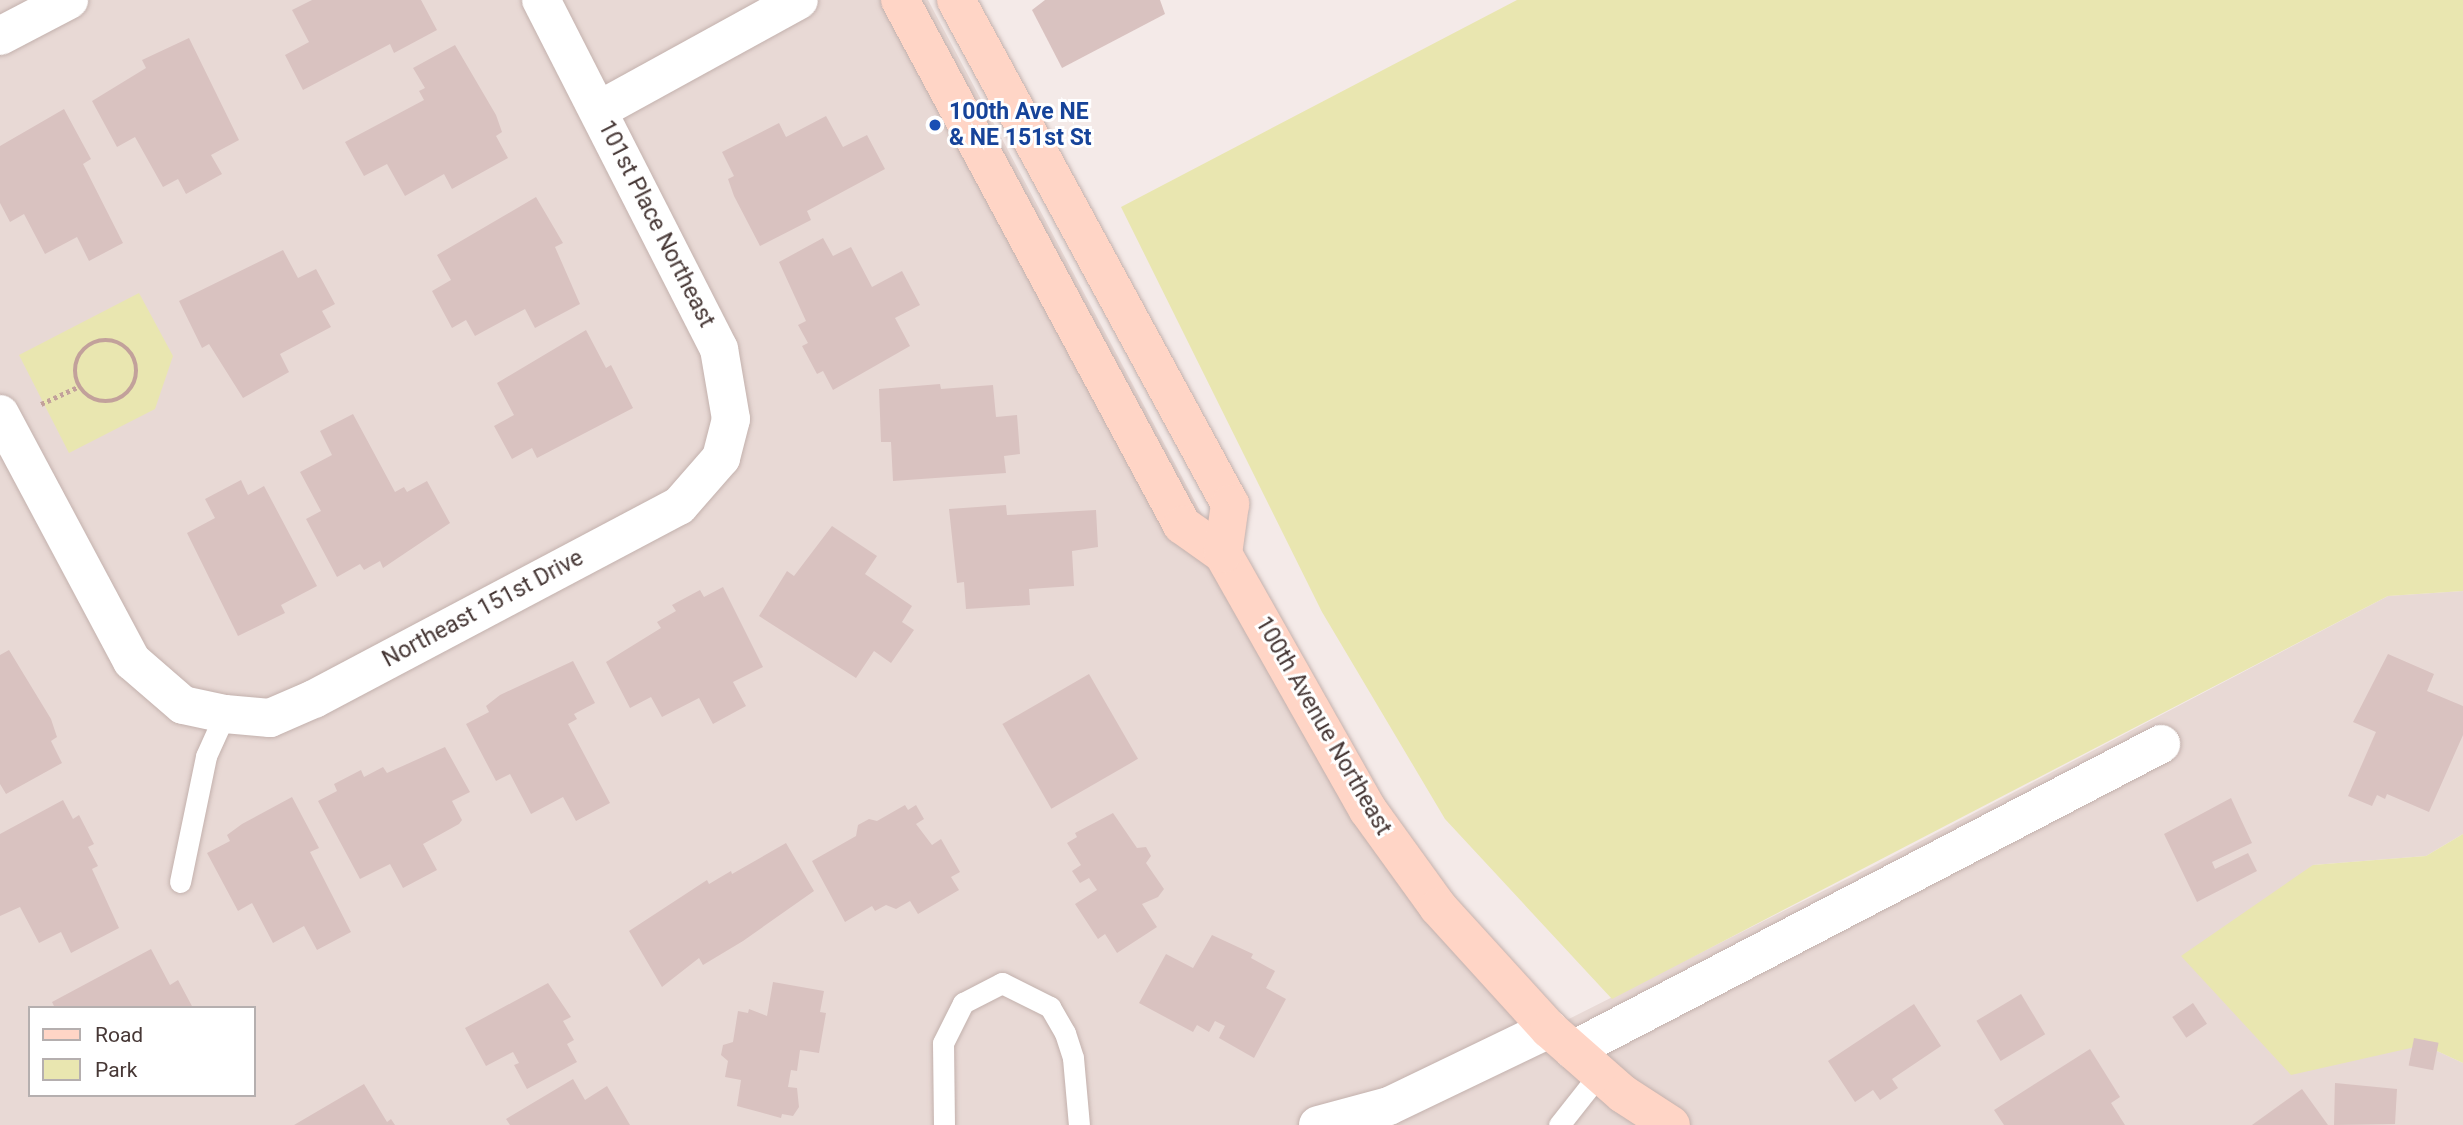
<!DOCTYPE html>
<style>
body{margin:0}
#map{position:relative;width:2463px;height:1125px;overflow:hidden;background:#f4eae8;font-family:Roboto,sans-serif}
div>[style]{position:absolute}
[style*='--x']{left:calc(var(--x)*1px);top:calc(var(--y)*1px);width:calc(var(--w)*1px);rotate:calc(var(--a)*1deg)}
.residential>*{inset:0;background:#e8d9d5}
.green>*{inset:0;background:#e9e6b0}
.building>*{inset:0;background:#d9c2c0;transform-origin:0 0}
.path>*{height:4.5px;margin-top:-2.25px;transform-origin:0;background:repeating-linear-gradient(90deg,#c2a19b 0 3.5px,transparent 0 7px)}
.path>.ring{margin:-2.25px;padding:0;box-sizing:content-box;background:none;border:4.5px solid #c2a19b;border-radius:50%}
.roads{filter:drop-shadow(0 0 2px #c3b1ad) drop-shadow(0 0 2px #c3b1ad)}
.lane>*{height:21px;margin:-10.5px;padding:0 10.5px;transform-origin:10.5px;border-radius:10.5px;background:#fff}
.street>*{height:38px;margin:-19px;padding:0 19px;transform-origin:19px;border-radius:19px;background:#fff}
.secondary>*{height:38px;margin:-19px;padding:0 19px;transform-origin:19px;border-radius:19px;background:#ffd5c6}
.dots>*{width:19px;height:19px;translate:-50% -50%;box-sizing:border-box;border:4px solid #fff;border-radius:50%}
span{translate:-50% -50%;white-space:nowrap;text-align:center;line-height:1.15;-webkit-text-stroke:6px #fff;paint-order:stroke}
.transit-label{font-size:23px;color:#164399;font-weight:700}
.left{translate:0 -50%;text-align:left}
.street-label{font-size:23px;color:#473836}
.legend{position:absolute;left:28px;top:1006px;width:228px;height:91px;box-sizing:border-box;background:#fff;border:2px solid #b5afaf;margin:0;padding:9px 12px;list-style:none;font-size:21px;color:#473836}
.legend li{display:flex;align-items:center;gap:14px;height:35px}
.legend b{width:35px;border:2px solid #b5afaf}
</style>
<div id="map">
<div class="residential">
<div style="clip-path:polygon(evenodd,0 0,928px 0,1223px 554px,1368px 810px,1549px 1029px,1877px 864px,2388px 596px,2463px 591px,2463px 834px,2426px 856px,2313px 865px,2424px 1045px,2463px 1063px,2463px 1125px,0 1125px,0 0,30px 1008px,254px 1008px,254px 1095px,30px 1095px,30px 1008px)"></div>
</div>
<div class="green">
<div style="clip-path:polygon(1517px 0,2463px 0,2463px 591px,2388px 596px,1612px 999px,1445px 819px,1322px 612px,1121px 207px)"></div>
<div style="clip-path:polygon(139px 293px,173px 356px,155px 409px,69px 453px,19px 355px)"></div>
<div style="clip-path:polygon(2463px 834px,2463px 1063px,2424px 1045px,2291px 1075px,2181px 956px,2313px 865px,2426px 856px)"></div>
</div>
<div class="building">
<div style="clip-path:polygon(312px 0,421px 0,437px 30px,394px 53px,390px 44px,303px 90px,285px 55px,309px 42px,292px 10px)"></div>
<div style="clip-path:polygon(1045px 0,1160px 0,1165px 14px,1062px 68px,1032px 10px)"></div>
<div style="clip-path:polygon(189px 38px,239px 140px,211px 155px,222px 174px,186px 194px,178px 179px,163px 187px,135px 137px,117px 147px,92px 101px,146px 68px,142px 60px)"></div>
<div style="clip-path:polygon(455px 45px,496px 115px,502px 132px,496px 136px,508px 158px,452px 189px,444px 174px,405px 196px,387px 164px,364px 176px,345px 142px,424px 100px,419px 91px,425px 88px,413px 68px)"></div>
<div style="clip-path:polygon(64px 109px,91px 159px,83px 164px,123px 243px,89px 261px,77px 237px,45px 254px,24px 214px,10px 222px,0 203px,0 146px)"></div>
<div style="clip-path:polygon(826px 116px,843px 147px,867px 135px,885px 169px,807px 211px,811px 220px,760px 246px,734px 196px,728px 179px,734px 176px,722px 152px,779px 123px,786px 137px)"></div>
<div style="clip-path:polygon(536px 197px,563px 243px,555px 247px,580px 304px,535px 328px,525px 309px,475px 336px,466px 320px,452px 328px,432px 291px,451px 280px,437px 255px)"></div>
<div style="clip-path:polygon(823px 238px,833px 256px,851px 247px,872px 287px,902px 271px,920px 305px,895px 318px,910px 346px,833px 390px,823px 371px,817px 374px,802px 346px,808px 343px,798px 325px,806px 321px,779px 262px)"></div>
<div style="clip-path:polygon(283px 250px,298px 278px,316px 269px,335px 304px,322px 311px,331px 327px,280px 354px,289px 372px,243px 398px,209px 344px,202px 348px,179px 301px)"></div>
<div style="clip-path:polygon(586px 330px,606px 368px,611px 365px,633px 408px,537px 458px,532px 448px,512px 459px,494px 426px,514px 415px,497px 383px)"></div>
<div style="clip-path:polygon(940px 384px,941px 389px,993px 385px,996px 417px,1017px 415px,1020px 454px,1004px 456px,1006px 473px,893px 481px,891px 442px,881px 442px,879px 389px)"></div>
<div style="clip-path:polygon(353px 414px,395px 492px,404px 487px,407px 492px,427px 481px,450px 523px,383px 568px,380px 561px,364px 570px,360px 564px,337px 577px,306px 519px,321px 511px,300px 472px,332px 455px,320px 431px)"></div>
<div style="clip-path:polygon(241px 480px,248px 495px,264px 486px,317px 586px,281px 605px,285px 613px,238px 636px,187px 533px,215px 518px,205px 499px)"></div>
<div style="clip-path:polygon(1006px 505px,1007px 515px,1096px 510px,1098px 547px,1072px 551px,1074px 586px,1029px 589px,1030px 605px,966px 609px,964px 582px,957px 583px,949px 509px)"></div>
<div style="clip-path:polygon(832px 526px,877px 556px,865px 574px,912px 606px,902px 622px,914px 630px,891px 663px,874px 651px,856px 678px,759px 616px,787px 571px,794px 576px)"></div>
<div style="clip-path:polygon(723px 587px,763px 667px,733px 682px,746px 706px,713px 724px,699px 698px,662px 717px,651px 697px,630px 708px,606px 662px,661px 628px,657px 622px,676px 611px,672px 605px,700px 590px,704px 597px)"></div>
<div style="clip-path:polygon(9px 650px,51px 719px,57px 737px,51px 741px,62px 763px,6px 794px,0 784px,0 655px)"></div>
<div style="clip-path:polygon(2388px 654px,2434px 674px,2427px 691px,2463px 706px,2463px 735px,2429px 812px,2387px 794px,2385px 799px,2377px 795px,2372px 806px,2348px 796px,2376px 732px,2353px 722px)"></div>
<div style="clip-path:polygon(573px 661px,595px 703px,574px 714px,577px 719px,568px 724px,610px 803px,576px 821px,563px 797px,531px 814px,510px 774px,496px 781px,466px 724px,489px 712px,486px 706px,500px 695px)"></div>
<div style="left:1089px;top:674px;width:98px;height:100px;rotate:60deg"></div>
<div style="clip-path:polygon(445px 747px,470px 792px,452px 801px,462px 820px,459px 824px,423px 844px,437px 870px,403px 888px,390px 864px,360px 879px,318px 801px,337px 791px,334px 784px,361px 770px,364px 777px,383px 767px,387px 773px)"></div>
<div style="clip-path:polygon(292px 797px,319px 848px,310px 852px,351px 932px,317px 950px,304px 926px,273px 943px,252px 903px,238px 911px,207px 853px,230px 841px,227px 835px,242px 824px)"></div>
<div style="clip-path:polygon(2231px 798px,2252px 843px,2212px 862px,2215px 869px,2248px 853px,2257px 871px,2197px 902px,2164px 834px)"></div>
<div style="clip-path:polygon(63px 800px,73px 819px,79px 815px,94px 844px,88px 847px,98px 866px,92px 869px,119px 928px,71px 953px,61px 932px,39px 943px,20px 907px,0 916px,0 834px)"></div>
<div style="clip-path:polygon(905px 805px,908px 810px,916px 805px,924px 819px,916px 824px,932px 845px,941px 839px,960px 872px,951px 877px,959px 890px,918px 914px,910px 901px,896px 909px,886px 905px,875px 911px,872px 906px,845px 922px,812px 861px,856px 836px,858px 825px,869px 819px,877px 821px)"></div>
<div style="clip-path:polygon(1113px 813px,1137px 848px,1146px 847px,1151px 856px,1146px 863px,1164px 889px,1158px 897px,1142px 904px,1157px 927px,1117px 953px,1105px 934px,1098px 939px,1075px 904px,1097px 890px,1089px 878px,1080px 883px,1072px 871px,1081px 865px,1067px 843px,1077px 837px,1075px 833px)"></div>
<div style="clip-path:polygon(786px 843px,814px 891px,743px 941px,703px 965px,699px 958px,662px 987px,629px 931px,707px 880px,709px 884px,731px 871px,732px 874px)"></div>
<div style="clip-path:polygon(1212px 935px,1253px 954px,1251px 958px,1275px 971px,1266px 988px,1286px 999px,1254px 1058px,1219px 1038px,1225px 1026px,1215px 1021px,1209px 1032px,1197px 1025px,1193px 1032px,1139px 1003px,1166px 954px,1193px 968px)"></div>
<div style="clip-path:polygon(151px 949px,170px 985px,178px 980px,193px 1008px,55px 1008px,52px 1002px)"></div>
<div style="clip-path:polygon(773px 982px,824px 991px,820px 1012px,826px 1013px,819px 1053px,800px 1050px,797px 1071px,791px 1070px,788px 1087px,797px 1088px,799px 1107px,793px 1116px,782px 1114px,781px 1118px,737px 1106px,741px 1080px,725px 1077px,728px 1061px,721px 1055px,723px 1045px,733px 1042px,738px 1011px,748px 1013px,749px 1009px,767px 1016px)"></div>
<div style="clip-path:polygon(548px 983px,571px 1017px,563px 1021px,574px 1040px,567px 1044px,577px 1062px,527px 1089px,514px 1065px,519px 1063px,513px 1052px,486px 1066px,465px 1028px)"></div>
<div style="left:2021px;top:994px;width:47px;height:52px;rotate:59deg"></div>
<div style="left:2193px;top:1003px;width:25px;height:25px;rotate:56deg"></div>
<div style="clip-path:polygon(1914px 1004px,1941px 1046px,1892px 1079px,1898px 1088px,1880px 1100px,1873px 1090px,1855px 1102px,1828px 1061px)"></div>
<div style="left:2414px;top:1038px;width:25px;height:28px;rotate:11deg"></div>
<div style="clip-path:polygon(2090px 1049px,2120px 1097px,2111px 1103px,2125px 1125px,2004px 1125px,1994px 1110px)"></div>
<div style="clip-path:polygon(573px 1079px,585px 1100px,607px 1086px,630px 1125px,510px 1125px,506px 1119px)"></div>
<div style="clip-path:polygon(2335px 1083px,2397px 1089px,2395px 1124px,2334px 1125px)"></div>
<div style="clip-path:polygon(364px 1084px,387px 1122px,391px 1119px,395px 1125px,294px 1125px)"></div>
<div style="clip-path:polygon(2302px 1089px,2328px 1125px,2252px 1125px)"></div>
</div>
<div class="path">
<div class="ring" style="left:75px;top:340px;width:57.5px;height:57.5px"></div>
<div style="--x:41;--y:404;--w:41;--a:-24.7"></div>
</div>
<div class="roads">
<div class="lane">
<div style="--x:180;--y:882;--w:129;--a:-78.3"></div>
<div style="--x:206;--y:756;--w:46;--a:-65.7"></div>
<div style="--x:944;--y:1125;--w:82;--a:-90.7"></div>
<div style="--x:943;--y:1043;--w:45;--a:-63.4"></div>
<div style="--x:963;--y:1003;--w:44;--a:-27.1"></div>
<div style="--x:1002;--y:983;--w:54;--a:26.6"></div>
<div style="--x:1050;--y:1007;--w:30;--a:60"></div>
<div style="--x:1065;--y:1033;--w:26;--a:72"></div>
<div style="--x:1073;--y:1058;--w:67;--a:84.9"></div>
<div style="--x:1559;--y:1125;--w:66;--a:-51.7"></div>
</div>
<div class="street">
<div style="--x:0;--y:36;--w:78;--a:-27.6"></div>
<div style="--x:599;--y:110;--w:228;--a:-28.8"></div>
<div style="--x:0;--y:414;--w:280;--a:61.9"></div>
<div style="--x:132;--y:661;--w:67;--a:40.8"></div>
<div style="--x:183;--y:705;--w:43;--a:12.1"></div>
<div style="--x:225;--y:714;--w:45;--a:5.1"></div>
<div style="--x:270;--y:718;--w:48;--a:-23.4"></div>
<div style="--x:314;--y:699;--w:413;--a:-27.9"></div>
<div style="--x:679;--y:506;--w:64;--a:-48.8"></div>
<div style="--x:721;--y:458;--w:40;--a:-75.6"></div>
<div style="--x:731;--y:419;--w:71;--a:-99.7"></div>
<div style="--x:719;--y:349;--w:392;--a:-117"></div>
<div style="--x:1573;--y:1050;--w:663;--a:-27.49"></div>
<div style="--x:1318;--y:1125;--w:73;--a:-15"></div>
<div style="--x:1389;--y:1106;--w:178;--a:-25.7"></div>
</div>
<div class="secondary">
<div style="--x:900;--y:0;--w:596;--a:61.76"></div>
<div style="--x:1182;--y:525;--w:50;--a:35.3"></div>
<div style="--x:1223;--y:554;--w:294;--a:60.5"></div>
<div style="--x:1368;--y:810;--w:120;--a:54.2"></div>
<div style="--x:1438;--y:907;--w:165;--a:47.7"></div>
<div style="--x:1549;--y:1029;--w:98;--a:41.3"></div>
<div style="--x:1623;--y:1094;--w:57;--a:32.9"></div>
<div style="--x:956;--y:0;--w:574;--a:61.47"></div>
<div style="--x:1230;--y:504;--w:50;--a:98"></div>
</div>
</div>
<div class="dots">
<div style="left:935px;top:125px;background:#1a4fb4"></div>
</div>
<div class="transit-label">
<span class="left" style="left:949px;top:125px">100th Ave NE<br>&amp; NE 151st St</span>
</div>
<div class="street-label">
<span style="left:656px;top:224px;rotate:63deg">101st Place Northeast</span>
<span style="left:483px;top:609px;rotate:-28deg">Northeast 151st Drive</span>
<span style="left:1323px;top:726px;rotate:60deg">100th Avenue Northeast</span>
</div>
<ul class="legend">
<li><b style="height:9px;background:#ffd5c6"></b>Road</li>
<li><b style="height:19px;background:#e9e6b0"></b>Park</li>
</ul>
</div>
